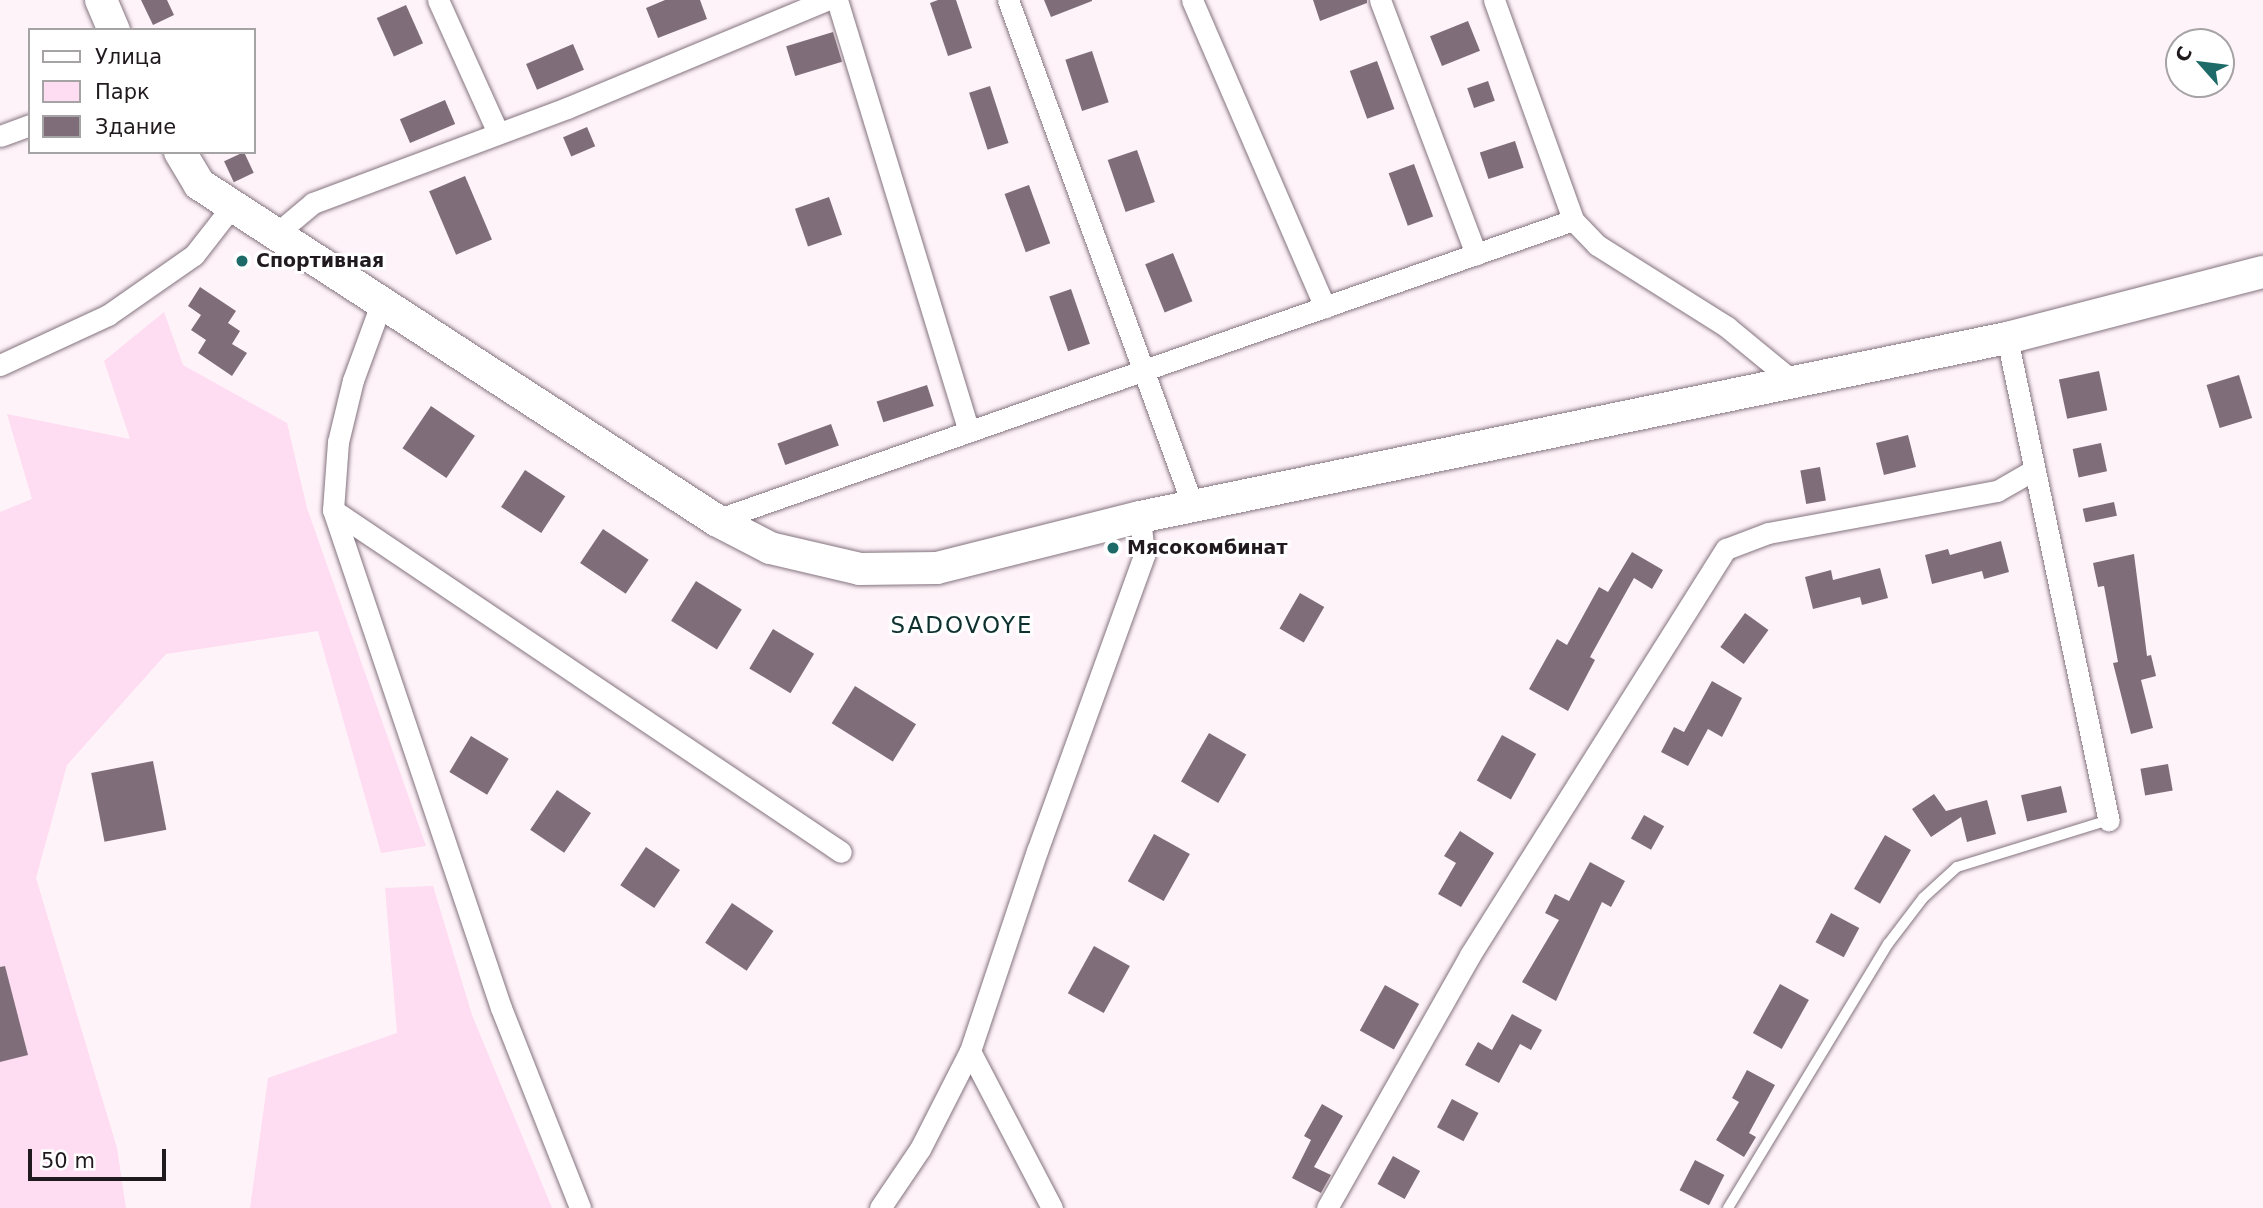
<!DOCTYPE html>
<meta charset="utf-8">
<style>
body{margin:0}
#map{position:relative;width:2263px;height:1208px;overflow:hidden;background:#fff3fa;font-family:"DejaVu Sans",sans-serif}
div>[style]{position:absolute}
[style*='--x']{left:calc(var(--x)*1px);top:calc(var(--y)*1px);width:calc(var(--w)*1px);rotate:calc(var(--a)*1deg)}
.green>*{inset:0;background:#fedcf1}
.building>*{inset:0;background:#7f6e79;transform-origin:0 0}
.roads{filter:drop-shadow(0 0 2px #84737e) drop-shadow(0 0 2px #84737e)}
.lane>*{height:10px;margin:-5px;padding:0 5px;transform-origin:5px;border-radius:5px;background:#fff}
.street>*{height:21px;margin:-10.5px;padding:0 10.5px;transform-origin:10.5px;border-radius:10.5px;background:#fff}
.secondary>*{height:32px;margin:-16px;padding:0 16px;transform-origin:16px;border-radius:16px;background:#fff}
.dots>*{width:19px;height:19px;translate:-50% -50%;box-sizing:border-box;border:4px solid #fff;border-radius:50%}
span{translate:-50% -50%;white-space:nowrap;text-align:center;line-height:1.15;-webkit-text-stroke:6px #fff;paint-order:stroke}
.poi-label{font-size:19px;color:#201a1e;font-weight:700}
.left{translate:0 -50%;text-align:left}
.quarter-label{font-size:23px;color:#0e3130;letter-spacing:2px}
.legend{position:absolute;left:28px;top:28px;width:228px;height:126px;box-sizing:border-box;background:#fff;border:2px solid #a6a3a5;margin:0;padding:9px 12px;list-style:none;font-size:21px;color:#201a1e}
.legend li{display:flex;align-items:center;gap:14px;height:35px}
.legend b{width:35px;border:2px solid #a6a3a5}
.north{position:absolute;left:2165px;top:28px;width:70px;height:70px;box-sizing:border-box;background:#fff;border:2px solid #a6a3a5;border-radius:50%;rotate:298deg;font-size:19px;font-weight:700;line-height:28px;text-align:center;color:#201a1e}
.north::after{content:'';display:block;margin:auto;width:24px;height:32px;background:#1d6a68;clip-path:polygon(50% 0,100% 100%,50% 72%,0 100%)}
.scale{position:absolute;left:28px;top:1149px;width:138px;height:32px;box-sizing:border-box;border:4px solid #201a1e;border-top:0;padding-left:9px;font-size:21px;line-height:24px;white-space:nowrap;color:#201a1e;-webkit-text-stroke:5px #fff;paint-order:stroke}
</style>
<div id="map">
<div class="green">
<div style="clip-path:polygon(164px 312px,183px 365px,287px 423px,307px 508px,426px 846px,381px 853px,318px 631px,166px 654px,67px 765px,36px 878px,117px 1148px,126px 1208px,0 1208px,0 512px,32px 499px,7px 414px,130px 439px,104px 361px)"></div>
<div style="clip-path:polygon(433px 886px,472px 1015px,552px 1208px,250px 1208px,268px 1078px,397px 1033px,385px 888px)"></div>
</div>
<div class="building">
<div style="clip-path:polygon(141px 0,167px 0,174px 15px,153px 25px)"></div>
<div style="clip-path:polygon(665px 0,700px 0,707px 19px,658px 38px,646px 8px)"></div>
<div style="clip-path:polygon(938px 0,956px 0,972px 48px,948px 56px,930px 3px)"></div>
<div style="clip-path:polygon(1044px 0,1092px 0,1092px 1px,1051px 17px)"></div>
<div style="clip-path:polygon(1313px 0,1367px 0,1367px 3px,1320px 21px)"></div>
<div style="left:406px;top:5px;width:42px;height:32px;rotate:66deg"></div>
<div style="left:1468px;top:21px;width:32px;height:41px;rotate:68deg"></div>
<div style="left:833px;top:32px;width:31px;height:49px;rotate:73deg"></div>
<div style="left:573px;top:44px;width:28px;height:51px;rotate:67deg"></div>
<div style="left:1092px;top:51px;width:54px;height:28px;rotate:72deg"></div>
<div style="left:1377px;top:61px;width:51px;height:29px;rotate:70deg"></div>
<div style="left:1488px;top:81px;width:21px;height:22px;rotate:71deg"></div>
<div style="left:990px;top:86px;width:60px;height:22px;rotate:72deg"></div>
<div style="left:445px;top:100px;width:26px;height:49px;rotate:67deg"></div>
<div style="left:587px;top:127px;width:21px;height:26px;rotate:67deg"></div>
<div style="left:1515px;top:141px;width:28px;height:37px;rotate:72deg"></div>
<div style="left:1137px;top:150px;width:55px;height:31px;rotate:71deg"></div>
<div style="left:244px;top:152px;width:23px;height:22px;rotate:65deg"></div>
<div style="left:1414px;top:164px;width:56px;height:27px;rotate:70deg"></div>
<div style="left:465px;top:176px;width:69px;height:39px;rotate:67deg"></div>
<div style="left:1029px;top:185px;width:62px;height:26px;rotate:70deg"></div>
<div style="left:829px;top:197px;width:40px;height:36px;rotate:71deg"></div>
<div style="left:1173px;top:253px;width:52px;height:30px;rotate:68deg"></div>
<div style="clip-path:polygon(200px 287px,236px 311px,228px 323px,240px 331px,232px 344px,247px 353px,232px 376px,198px 353px,206px 340px,191px 330px,201px 315px,188px 306px)"></div>
<div style="left:1071px;top:289px;width:58px;height:23px;rotate:71deg"></div>
<div style="left:2099px;top:371px;width:40px;height:41px;rotate:78deg"></div>
<div style="left:2239px;top:375px;width:45px;height:34px;rotate:73deg"></div>
<div style="left:927px;top:385px;width:22px;height:53px;rotate:72deg"></div>
<div style="left:431px;top:406px;width:53px;height:51px;rotate:34deg"></div>
<div style="left:831px;top:424px;width:23px;height:57px;rotate:70deg"></div>
<div style="left:1908px;top:435px;width:33px;height:33px;rotate:76deg"></div>
<div style="left:2101px;top:443px;width:29px;height:29px;rotate:78deg"></div>
<div style="left:1820px;top:467px;width:34px;height:20px;rotate:80deg"></div>
<div style="left:525px;top:470px;width:48px;height:44px;rotate:33deg"></div>
<div style="left:2114px;top:502px;width:14px;height:32px;rotate:78deg"></div>
<div style="left:603px;top:529px;width:55px;height:41px;rotate:34deg"></div>
<div style="clip-path:polygon(2001px 541px,2009px 572px,1984px 579px,1982px 571px,1932px 584px,1925px 555px,1948px 549px,1950px 555px)"></div>
<div style="clip-path:polygon(1632px 552px,1663px 570px,1652px 589px,1634px 578px,1590px 657px,1595px 660px,1568px 711px,1529px 689px,1557px 639px,1567px 645px,1599px 587px,1608px 592px)"></div>
<div style="clip-path:polygon(2134px 554px,2147px 656px,2151px 655px,2156px 676px,2141px 680px,2153px 728px,2131px 734px,2113px 663px,2118px 662px,2104px 586px,2098px 587px,2093px 563px)"></div>
<div style="clip-path:polygon(1880px 568px,1888px 598px,1862px 605px,1860px 597px,1813px 609px,1805px 577px,1831px 570px,1833px 580px)"></div>
<div style="left:696px;top:581px;width:54px;height:47px;rotate:32deg"></div>
<div style="left:1300px;top:593px;width:28px;height:41px;rotate:30deg"></div>
<div style="left:1745px;top:613px;width:29px;height:42px;rotate:36deg"></div>
<div style="left:773px;top:629px;width:48px;height:46px;rotate:31deg"></div>
<div style="clip-path:polygon(1712px 681px,1742px 698px,1722px 737px,1708px 729px,1688px 766px,1661px 752px,1674px 727px,1684px 732px)"></div>
<div style="left:855px;top:686px;width:72px;height:44px;rotate:32deg"></div>
<div style="left:1209px;top:733px;width:43px;height:56px;rotate:30deg"></div>
<div style="left:1502px;top:735px;width:39px;height:52px;rotate:29deg"></div>
<div style="left:471px;top:736px;width:44px;height:42px;rotate:31deg"></div>
<div style="left:153px;top:761px;width:70px;height:63px;rotate:79deg"></div>
<div style="left:2168px;top:764px;width:27px;height:28px;rotate:80deg"></div>
<div style="left:2061px;top:786px;width:27px;height:41px;rotate:77deg"></div>
<div style="left:557px;top:790px;width:41px;height:48px;rotate:34deg"></div>
<div style="clip-path:polygon(1934px 794px,1946px 811px,1987px 800px,1996px 834px,1967px 842px,1961px 817px,1931px 837px,1912px 809px)"></div>
<div style="left:1644px;top:815px;width:23px;height:27px;rotate:29deg"></div>
<div style="clip-path:polygon(1460px 831px,1494px 853px,1461px 907px,1438px 894px,1456px 863px,1444px 856px)"></div>
<div style="left:1154px;top:834px;width:41px;height:54px;rotate:29deg"></div>
<div style="left:1885px;top:835px;width:30px;height:62px;rotate:30deg"></div>
<div style="left:646px;top:847px;width:41px;height:46px;rotate:34deg"></div>
<div style="clip-path:polygon(1590px 862px,1625px 881px,1611px 907px,1602px 902px,1556px 1001px,1522px 982px,1559px 920px,1545px 913px,1555px 894px,1569px 901px)"></div>
<div style="left:732px;top:903px;width:50px;height:48px;rotate:34deg"></div>
<div style="left:1831px;top:913px;width:32px;height:33px;rotate:28deg"></div>
<div style="left:1094px;top:946px;width:41px;height:54px;rotate:29deg"></div>
<div style="clip-path:polygon(5px 966px,28px 1055px,0 1062px,0 967px)"></div>
<div style="left:1780px;top:984px;width:33px;height:56px;rotate:29deg"></div>
<div style="left:1385px;top:985px;width:39px;height:52px;rotate:29deg"></div>
<div style="clip-path:polygon(1512px 1014px,1542px 1030px,1531px 1050px,1520px 1044px,1499px 1083px,1465px 1065px,1478px 1042px,1492px 1050px)"></div>
<div style="clip-path:polygon(1747px 1070px,1775px 1085px,1749px 1133px,1756px 1137px,1744px 1157px,1716px 1140px,1739px 1102px,1732px 1098px)"></div>
<div style="left:1452px;top:1099px;width:30px;height:32px;rotate:28deg"></div>
<div style="clip-path:polygon(1322px 1104px,1343px 1116px,1314px 1167px,1331px 1175px,1321px 1193px,1292px 1178px,1311px 1140px,1304px 1136px)"></div>
<div style="left:1393px;top:1156px;width:31px;height:32px;rotate:29deg"></div>
<div style="left:1695px;top:1160px;width:33px;height:34px;rotate:27deg"></div>
</div>
<div class="roads">
<div class="lane">
<div style="--x:1728;--y:1208;--w:309;--a:-58.8"></div>
<div style="--x:1888;--y:944;--w:58;--a:-52.7"></div>
<div style="--x:1923;--y:898;--w:46;--a:-42.4"></div>
<div style="--x:1957;--y:867;--w:159;--a:-17.2"></div>
</div>
<div class="street">
<div style="--x:438;--y:0;--w:146;--a:65.7"></div>
<div style="--x:837;--y:0;--w:451;--a:73"></div>
<div style="--x:1008;--y:0;--w:539;--a:69.92"></div>
<div style="--x:1192;--y:0;--w:335;--a:66.6"></div>
<div style="--x:1380;--y:0;--w:272;--a:69.3"></div>
<div style="--x:1494;--y:0;--w:234;--a:70.2"></div>
<div style="--x:1573;--y:220;--w:35;--a:46"></div>
<div style="--x:1597;--y:245;--w:154;--a:32.2"></div>
<div style="--x:1727;--y:327;--w:87;--a:39.4"></div>
<div style="--x:0;--y:136;--w:32;--a:-20"></div>
<div style="--x:276;--y:234;--w:48;--a:-40"></div>
<div style="--x:313;--y:203;--w:271;--a:-20.5"></div>
<div style="--x:567;--y:108;--w:282;--a:-22.6"></div>
<div style="--x:381;--y:304;--w:81;--a:110.2"></div>
<div style="--x:353;--y:380;--w:64;--a:103.6"></div>
<div style="--x:338;--y:442;--w:68;--a:94.2"></div>
<div style="--x:333;--y:510;--w:526;--a:71.36"></div>
<div style="--x:501;--y:1008;--w:215;--a:68.4"></div>
<div style="--x:2007;--y:338;--w:493;--a:78.1"></div>
<div style="--x:0;--y:365;--w:119;--a:-24.8"></div>
<div style="--x:108;--y:315;--w:105;--a:-34.9"></div>
<div style="--x:194;--y:255;--w:63;--a:-52"></div>
<div style="--x:333;--y:510;--w:612;--a:33.95"></div>
<div style="--x:716;--y:520;--w:908;--a:-19.29"></div>
<div style="--x:880;--y:1208;--w:71;--a:-55.9"></div>
<div style="--x:920;--y:1149;--w:110;--a:-63"></div>
<div style="--x:1052;--y:1208;--w:177;--a:-117.6"></div>
<div style="--x:970;--y:1051;--w:211;--a:-71.5"></div>
<div style="--x:1037;--y:851;--w:315;--a:-70.1"></div>
<div style="--x:1144;--y:555;--w:38;--a:-96"></div>
<div style="--x:1327;--y:1208;--w:291;--a:-60.5"></div>
<div style="--x:1470;--y:955;--w:480;--a:-57.8"></div>
<div style="--x:1726;--y:549;--w:45;--a:-20.9"></div>
<div style="--x:1768;--y:533;--w:233;--a:-10.4"></div>
<div style="--x:1997;--y:491;--w:40;--a:-29.7"></div>
</div>
<div class="secondary">
<div style="--x:101;--y:0;--w:33;--a:67"></div>
<div style="--x:180;--y:152;--w:37;--a:59"></div>
<div style="--x:199;--y:184;--w:617;--a:33.02"></div>
<div style="--x:716;--y:520;--w:61;--a:27.4"></div>
<div style="--x:770;--y:548;--w:92;--a:13.1"></div>
<div style="--x:860;--y:569;--w:77;--a:-0.7"></div>
<div style="--x:937;--y:568;--w:209;--a:-14.1"></div>
<div style="--x:1140;--y:517;--w:885;--a:-11.67"></div>
<div style="--x:2007;--y:338;--w:264;--a:-14.5"></div>
</div>
</div>
<div class="dots">
<div style="left:242px;top:261px;background:#1d6a68"></div>
<div style="left:1113px;top:548px;background:#1d6a68"></div>
</div>
<div class="poi-label">
<span class="left" style="left:256px;top:261px">Спортивная</span>
<span class="left" style="left:1127px;top:548px">Мясокомбинат</span>
</div>
<div class="quarter-label">
<span style="left:962px;top:625px">SADOVOYE</span>
</div>
<ul class="legend">
<li><b style="height:9px;background:#fff"></b>Улица</li>
<li><b style="height:19px;background:#fedcf1"></b>Парк</li>
<li><b style="height:19px;background:#7f6e79"></b>Здание</li>
</ul>
<div class="north">С</div>
<div class="scale">50 m</div>
</div>
